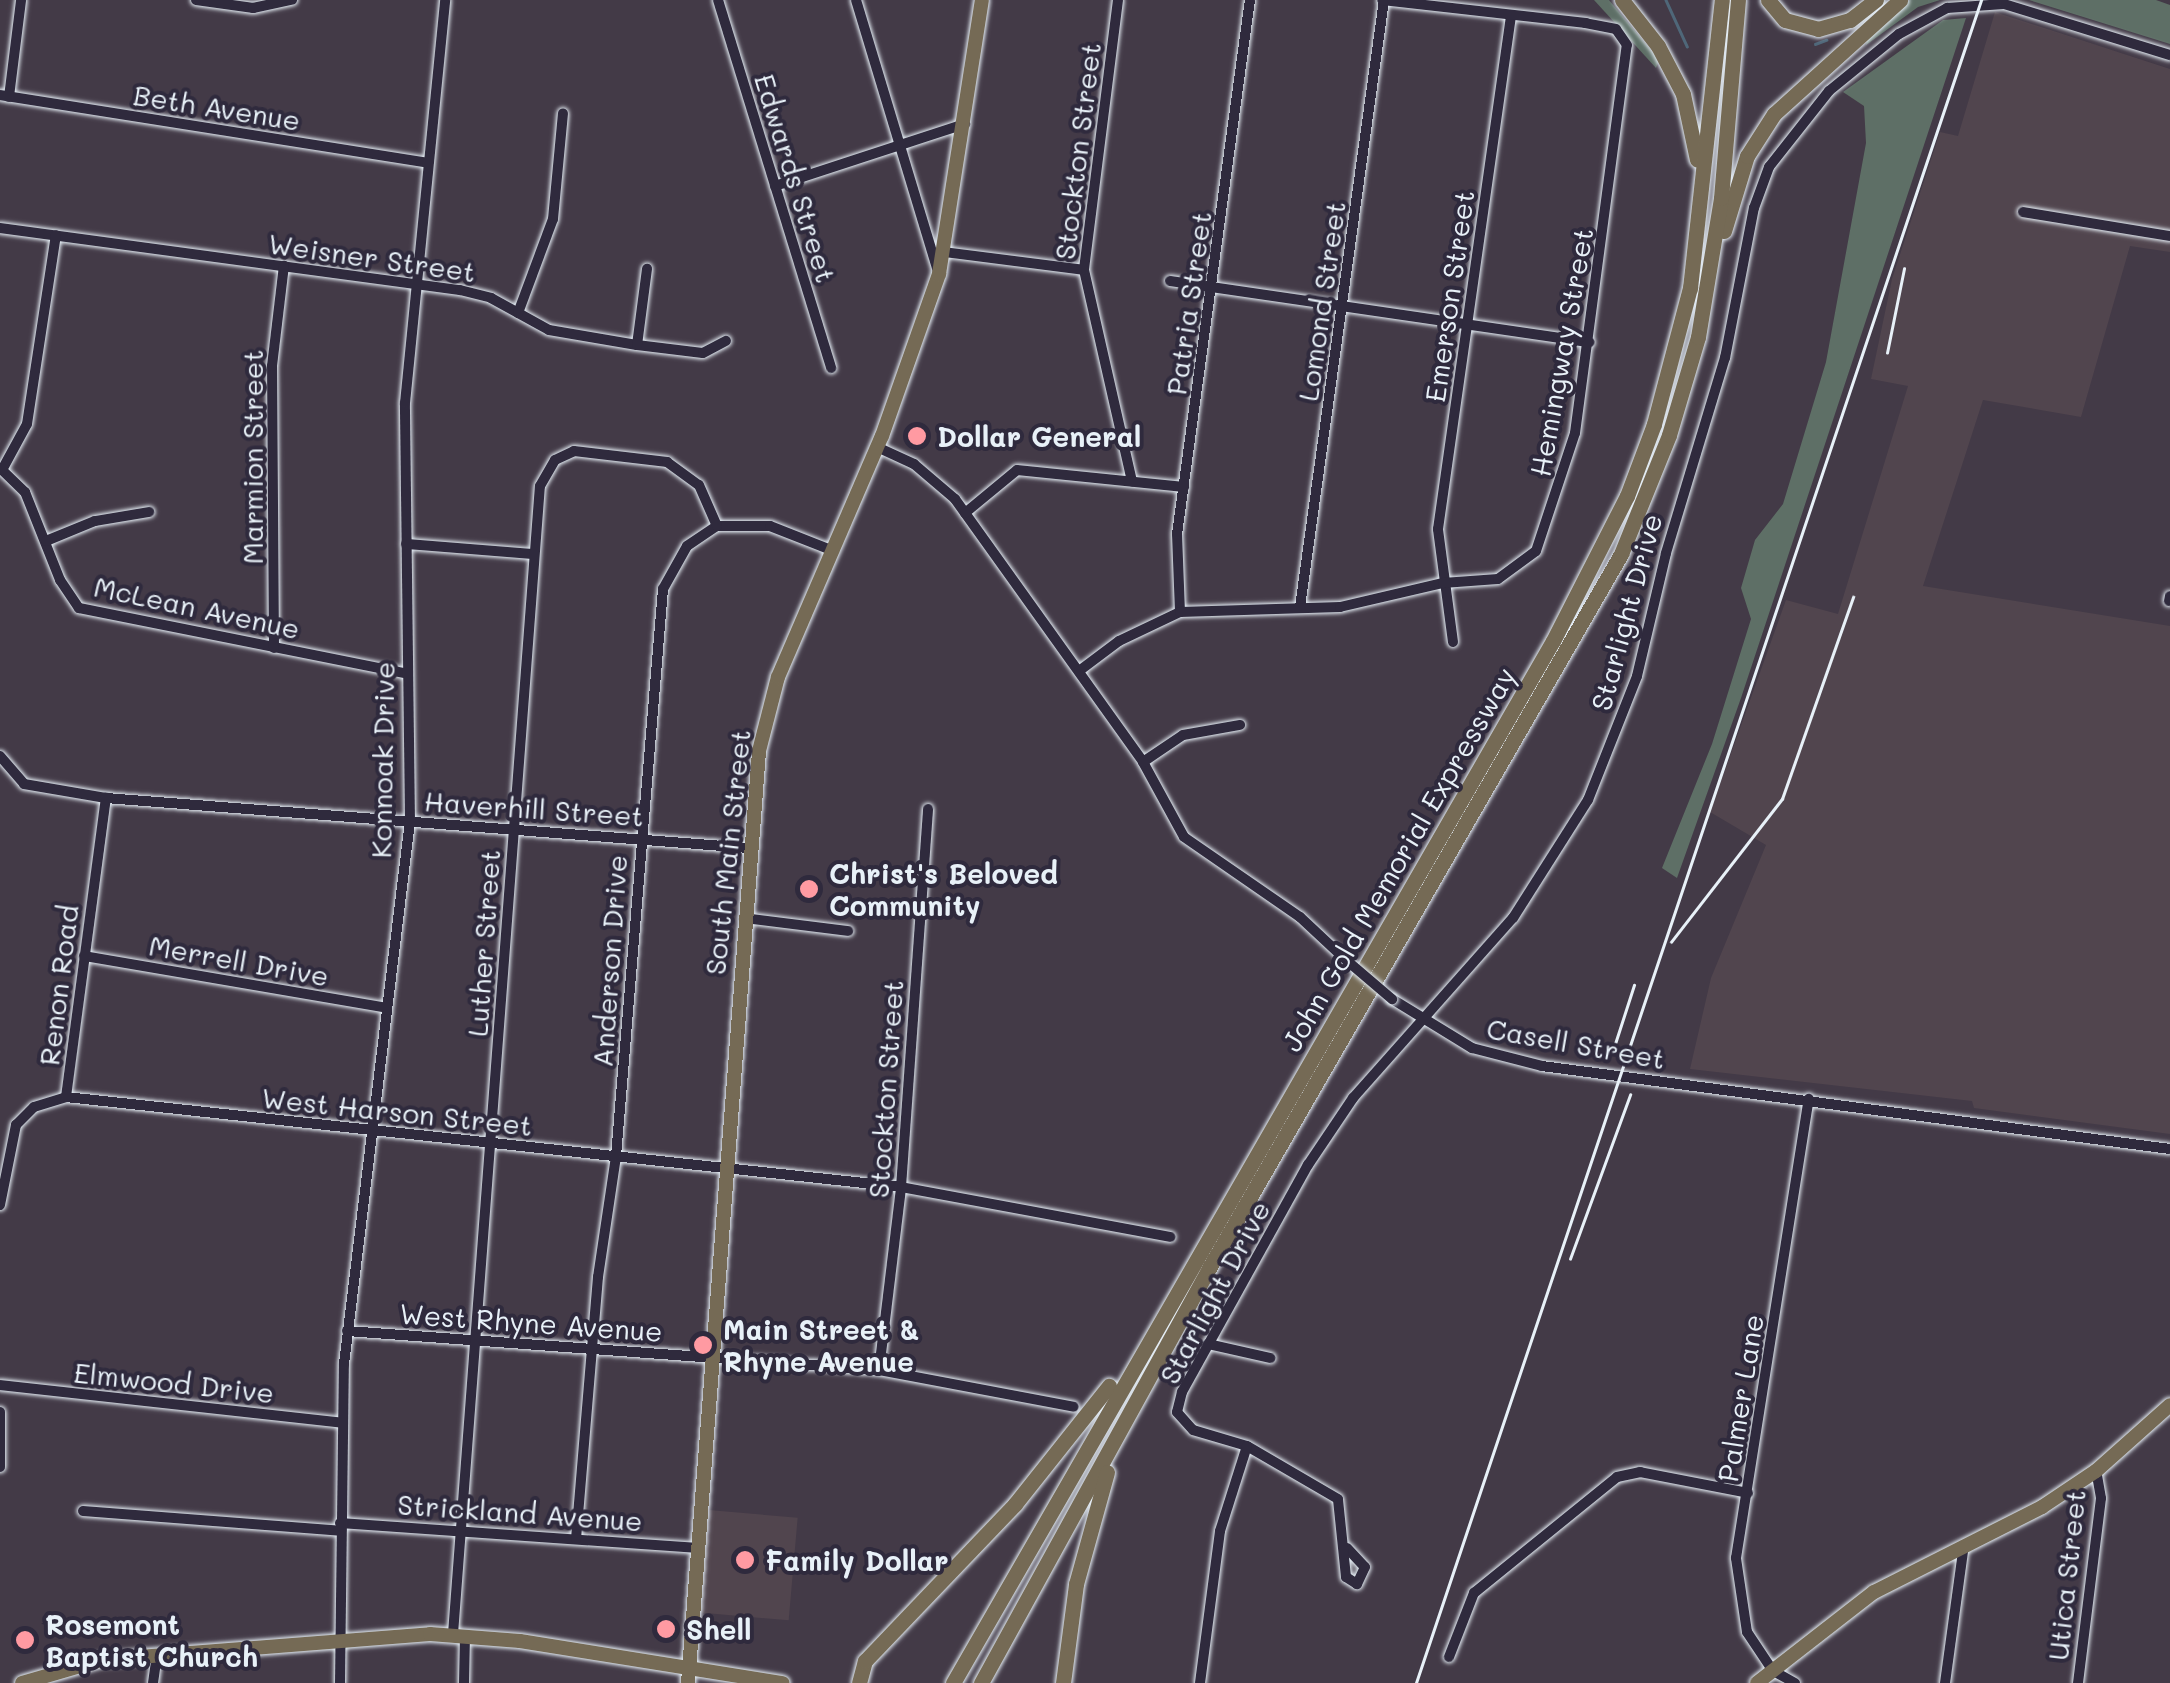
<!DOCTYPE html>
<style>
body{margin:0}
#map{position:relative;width:2170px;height:1683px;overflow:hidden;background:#433a47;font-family:Mali,sans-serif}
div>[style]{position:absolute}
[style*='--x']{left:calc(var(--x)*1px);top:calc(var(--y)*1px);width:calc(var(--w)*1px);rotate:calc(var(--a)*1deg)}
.built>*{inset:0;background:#51454e;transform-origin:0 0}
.green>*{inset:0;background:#5e6f66}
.stream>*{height:2.5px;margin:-1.25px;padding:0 1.25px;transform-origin:1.25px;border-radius:1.25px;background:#4f6779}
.roads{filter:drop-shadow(0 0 2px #e8f1f8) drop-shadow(0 0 2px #e8f1f8)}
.minor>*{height:10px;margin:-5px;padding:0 5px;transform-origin:5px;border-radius:5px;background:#2f2a3d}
.major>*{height:14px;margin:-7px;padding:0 7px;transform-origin:7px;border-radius:7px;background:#756a55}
.highway>*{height:15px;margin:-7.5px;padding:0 7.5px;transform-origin:7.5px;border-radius:7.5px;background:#756a55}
.rail>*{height:2.5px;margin:-1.25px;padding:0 1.25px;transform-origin:1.25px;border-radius:1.25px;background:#e8f1f8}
.bridges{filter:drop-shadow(0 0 2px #e8f1f8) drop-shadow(0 0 2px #e8f1f8)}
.minor-bridge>*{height:10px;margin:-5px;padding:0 5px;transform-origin:5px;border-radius:5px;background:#2f2a3d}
.dots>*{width:28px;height:28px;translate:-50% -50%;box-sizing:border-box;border:5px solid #2f2a3d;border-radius:50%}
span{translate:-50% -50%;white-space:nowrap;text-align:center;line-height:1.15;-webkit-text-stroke:8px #2f2a3d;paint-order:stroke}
.street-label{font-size:28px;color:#e8f1f8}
.poi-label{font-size:28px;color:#e8f1f8;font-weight:700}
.left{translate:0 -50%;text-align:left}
</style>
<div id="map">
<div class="built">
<div style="clip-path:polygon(1995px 12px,2170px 69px,2170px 252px,2130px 246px,2081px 417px,1983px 400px,1923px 586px,2170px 626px,2170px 1134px,1974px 1108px,1972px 1101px,1690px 1069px,1711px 978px,1766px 845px,1710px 812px,1786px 600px,1838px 614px,1908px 386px,1871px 379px,1892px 279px,1940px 132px,1958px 136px)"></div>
<div style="left:709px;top:1510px;width:89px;height:103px;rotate:5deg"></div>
</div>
<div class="green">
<div style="clip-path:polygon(1594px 0,1609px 0,1659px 60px,1656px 68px)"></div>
<div style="clip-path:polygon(1910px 0,1940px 0,1918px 7px,1866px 45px,1870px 30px)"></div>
<div style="clip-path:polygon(2029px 0,2156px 0,2170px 5px,2170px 44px)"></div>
<div style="clip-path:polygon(1966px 18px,1741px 698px,1677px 878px,1662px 868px,1712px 744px,1751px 619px,1741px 588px,1755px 540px,1783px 504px,1826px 362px,1866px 143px,1864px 106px,1843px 92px,1943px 20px)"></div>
</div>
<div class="stream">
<div style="--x:1666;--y:0;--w:51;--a:65.5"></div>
<div style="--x:1815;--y:44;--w:12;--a:-20"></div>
</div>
<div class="roads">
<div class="minor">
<div style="--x:196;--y:0;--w:58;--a:8"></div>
<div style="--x:253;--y:8;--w:40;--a:-12"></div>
<div style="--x:718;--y:0;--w:385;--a:72.9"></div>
<div style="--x:856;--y:0;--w:284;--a:73.2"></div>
<div style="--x:1118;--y:0;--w:272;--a:97.2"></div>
<div style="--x:1084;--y:270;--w:217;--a:77.2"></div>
<div style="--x:0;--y:95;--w:432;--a:9"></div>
<div style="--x:9;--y:97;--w:98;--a:-82.9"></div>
<div style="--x:775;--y:186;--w:200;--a:-18.1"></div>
<div style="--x:2023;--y:212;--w:149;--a:9.3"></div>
<div style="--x:0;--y:228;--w:464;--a:7.7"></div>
<div style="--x:460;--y:290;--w:32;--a:14"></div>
<div style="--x:491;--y:298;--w:66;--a:28.9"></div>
<div style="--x:549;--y:330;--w:89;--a:9.7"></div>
<div style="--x:637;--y:345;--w:66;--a:6.9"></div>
<div style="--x:703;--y:353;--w:26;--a:-28"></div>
<div style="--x:944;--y:252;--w:141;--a:7.3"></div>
<div style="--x:1170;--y:281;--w:424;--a:8.3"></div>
<div style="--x:518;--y:313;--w:100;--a:-69.6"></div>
<div style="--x:553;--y:219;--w:106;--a:-84.6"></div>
<div style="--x:637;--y:345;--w:77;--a:-82.5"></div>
<div style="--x:877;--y:447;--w:41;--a:24.7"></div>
<div style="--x:914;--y:464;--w:54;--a:40.5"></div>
<div style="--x:955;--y:499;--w:323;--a:54.4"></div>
<div style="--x:1143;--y:762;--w:85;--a:61.3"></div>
<div style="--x:1184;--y:837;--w:141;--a:34.6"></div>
<div style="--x:1300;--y:917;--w:62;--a:43"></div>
<div style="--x:0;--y:468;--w:35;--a:44"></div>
<div style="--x:25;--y:492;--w:95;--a:68.3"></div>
<div style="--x:60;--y:580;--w:34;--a:56"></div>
<div style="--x:79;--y:608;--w:332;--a:11.3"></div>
<div style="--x:2;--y:470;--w:52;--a:-61.5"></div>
<div style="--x:27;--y:424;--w:191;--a:-81.3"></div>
<div style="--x:965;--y:513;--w:67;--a:-39.6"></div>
<div style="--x:1017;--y:470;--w:168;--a:5.8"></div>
<div style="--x:46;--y:541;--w:53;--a:-22.2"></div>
<div style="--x:95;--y:521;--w:55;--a:-9.5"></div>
<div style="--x:406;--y:544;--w:128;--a:4.5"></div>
<div style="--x:2169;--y:601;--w:5;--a:-79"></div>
<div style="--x:1300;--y:607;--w:613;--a:-82.12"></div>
<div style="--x:1180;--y:612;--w:78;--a:-92.2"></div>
<div style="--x:1177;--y:534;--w:539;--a:-82.22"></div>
<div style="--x:1453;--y:642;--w:114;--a:-97.6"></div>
<div style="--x:1438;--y:529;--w:518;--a:-81.9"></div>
<div style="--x:274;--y:648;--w:282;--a:-90.4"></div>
<div style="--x:272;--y:366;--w:101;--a:-83.2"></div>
<div style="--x:1079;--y:671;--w:50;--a:-36.9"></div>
<div style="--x:1119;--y:641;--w:68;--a:-25.4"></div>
<div style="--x:1180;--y:612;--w:160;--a:-1.8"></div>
<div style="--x:1340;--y:607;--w:106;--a:-13.1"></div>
<div style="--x:1443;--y:583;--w:55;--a:-4.2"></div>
<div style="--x:1498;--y:579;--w:47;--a:-36.4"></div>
<div style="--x:1536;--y:551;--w:124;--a:-71.7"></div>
<div style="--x:1575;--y:433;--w:391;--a:-82.4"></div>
<div style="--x:1627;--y:45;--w:19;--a:-125"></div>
<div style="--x:1616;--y:29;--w:31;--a:-169"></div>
<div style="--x:1586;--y:23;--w:205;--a:-173.6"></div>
<div style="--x:0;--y:756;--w:37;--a:49"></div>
<div style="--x:24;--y:784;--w:83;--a:9.7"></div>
<div style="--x:106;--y:798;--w:644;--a:4.45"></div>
<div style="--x:1143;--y:762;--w:48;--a:-34"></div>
<div style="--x:1183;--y:735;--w:58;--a:-10"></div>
<div style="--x:744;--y:918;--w:105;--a:7.1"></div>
<div style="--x:84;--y:956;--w:307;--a:9.7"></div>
<div style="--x:1392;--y:999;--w:94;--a:31.5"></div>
<div style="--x:1472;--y:1048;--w:72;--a:14.4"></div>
<div style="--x:1542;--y:1066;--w:633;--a:7.53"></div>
<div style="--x:66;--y:1097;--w:302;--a:-82.4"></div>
<div style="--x:0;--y:1205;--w:82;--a:-78.7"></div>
<div style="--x:16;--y:1125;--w:25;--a:-45"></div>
<div style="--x:34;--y:1107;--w:34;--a:-17"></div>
<div style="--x:66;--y:1097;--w:840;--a:6.15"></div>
<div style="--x:901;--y:1187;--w:274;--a:10.5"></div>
<div style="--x:347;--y:1331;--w:533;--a:4.19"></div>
<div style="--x:879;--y:1370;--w:198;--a:10.7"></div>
<div style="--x:1208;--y:1344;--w:64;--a:12.7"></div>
<div style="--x:879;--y:1370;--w:184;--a:-83.1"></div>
<div style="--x:901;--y:1187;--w:379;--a:-85.9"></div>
<div style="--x:0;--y:1385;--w:344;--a:6.3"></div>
<div style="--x:0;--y:1412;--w:55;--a:90"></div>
<div style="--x:83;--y:1511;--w:258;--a:4.4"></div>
<div style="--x:340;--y:1523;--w:356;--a:4"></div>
<div style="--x:576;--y:1539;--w:263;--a:-85.2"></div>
<div style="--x:598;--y:1277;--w:122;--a:-81.5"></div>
<div style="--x:616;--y:1156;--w:569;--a:-85.26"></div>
<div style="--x:663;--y:589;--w:49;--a:-60.8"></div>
<div style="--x:687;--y:546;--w:36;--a:-34"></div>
<div style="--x:717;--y:526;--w:53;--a:0"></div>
<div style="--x:770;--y:526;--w:66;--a:21.5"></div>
<div style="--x:1347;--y:1548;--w:26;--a:47"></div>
<div style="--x:1365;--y:1567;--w:19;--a:115"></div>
<div style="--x:1357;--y:1584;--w:13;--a:-148"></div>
<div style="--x:1346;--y:1577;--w:78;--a:-95.9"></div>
<div style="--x:1338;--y:1499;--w:105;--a:-149.8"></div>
<div style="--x:1247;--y:1446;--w:56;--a:-163.5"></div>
<div style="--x:1193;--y:1430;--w:24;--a:-132"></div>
<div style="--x:1177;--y:1412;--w:21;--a:-76"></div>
<div style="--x:1182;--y:1392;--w:260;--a:-61"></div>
<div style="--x:1308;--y:1165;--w:81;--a:-56.1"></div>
<div style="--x:1353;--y:1098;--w:241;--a:-48.4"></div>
<div style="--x:1513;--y:918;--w:140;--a:-57.6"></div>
<div style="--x:1588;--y:800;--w:133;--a:-68.4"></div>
<div style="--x:1637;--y:676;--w:126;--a:-76.7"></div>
<div style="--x:1666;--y:553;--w:204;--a:-73.2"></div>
<div style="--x:1725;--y:358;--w:153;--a:-79.1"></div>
<div style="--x:1754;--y:208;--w:44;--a:-69.9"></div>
<div style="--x:1769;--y:167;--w:97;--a:-51.7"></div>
<div style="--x:1829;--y:91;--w:90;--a:-39.2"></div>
<div style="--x:1899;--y:34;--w:55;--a:-28.4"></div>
<div style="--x:1947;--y:8;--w:57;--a:-4"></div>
<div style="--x:2004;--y:4;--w:174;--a:17.1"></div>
<div style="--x:453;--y:1634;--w:1151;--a:-85.67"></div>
<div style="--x:540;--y:486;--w:30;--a:-60"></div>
<div style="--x:555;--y:460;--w:21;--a:-25"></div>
<div style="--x:574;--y:451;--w:94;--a:6.7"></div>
<div style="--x:667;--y:462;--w:39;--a:36"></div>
<div style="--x:699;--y:485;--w:45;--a:66.3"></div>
<div style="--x:1449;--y:1657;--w:69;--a:-68.7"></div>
<div style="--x:1474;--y:1593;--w:184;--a:-39"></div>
<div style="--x:1617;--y:1477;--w:24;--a:-12"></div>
<div style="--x:1640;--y:1472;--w:110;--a:11"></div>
<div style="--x:153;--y:1683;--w:27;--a:-82"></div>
<div style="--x:340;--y:1683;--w:319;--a:-89.3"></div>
<div style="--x:344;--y:1364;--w:547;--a:-83.07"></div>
<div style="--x:410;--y:821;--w:418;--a:-90.7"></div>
<div style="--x:405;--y:403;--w:405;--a:-84.3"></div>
<div style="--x:464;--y:1683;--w:48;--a:-88.8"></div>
<div style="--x:1200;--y:1683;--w:153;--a:-82.5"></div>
<div style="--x:1220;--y:1531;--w:89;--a:-72.4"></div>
<div style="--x:1795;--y:1683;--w:25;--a:-151"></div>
<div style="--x:1773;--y:1671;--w:47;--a:-123.7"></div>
<div style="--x:1747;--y:1632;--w:75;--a:-98.5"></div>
<div style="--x:1736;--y:1558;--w:465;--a:-81"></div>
<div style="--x:1945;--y:1683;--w:139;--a:-82.2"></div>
<div style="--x:2078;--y:1683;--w:186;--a:-82.9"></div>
<div style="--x:2101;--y:1498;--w:27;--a:-100"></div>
</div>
<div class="major">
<div style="--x:22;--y:1683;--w:82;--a:-16.2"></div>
<div style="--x:101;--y:1660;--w:330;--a:-4.5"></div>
<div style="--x:430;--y:1634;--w:90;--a:4.4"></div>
<div style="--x:520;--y:1641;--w:266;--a:9.1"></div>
<div style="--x:688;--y:1683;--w:935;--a:-85.64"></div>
<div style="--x:759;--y:751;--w:76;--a:-75.6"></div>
<div style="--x:778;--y:677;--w:262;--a:-66.7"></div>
<div style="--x:882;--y:436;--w:172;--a:-70.6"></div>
<div style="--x:939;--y:274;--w:277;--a:-81.1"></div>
<div style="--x:1757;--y:1683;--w:148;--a:-37.9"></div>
<div style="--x:1874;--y:1592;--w:188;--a:-26.8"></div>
<div style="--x:2042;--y:1507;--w:65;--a:-33.7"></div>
<div style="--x:2096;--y:1471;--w:99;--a:-41.7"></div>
</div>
<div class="highway">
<div style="--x:1622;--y:0;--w:58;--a:52"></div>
<div style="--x:1658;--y:46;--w:54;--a:62.5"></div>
<div style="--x:1683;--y:94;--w:67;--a:78"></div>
<div style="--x:1768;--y:0;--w:26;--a:50"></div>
<div style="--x:1785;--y:20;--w:34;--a:15"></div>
<div style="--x:1818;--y:29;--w:33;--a:-16"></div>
<div style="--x:1850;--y:20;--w:33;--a:-38"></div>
<div style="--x:1724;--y:231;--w:78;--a:-73"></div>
<div style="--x:1747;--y:156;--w:50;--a:-57.3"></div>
<div style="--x:1774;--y:114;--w:170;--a:-42.1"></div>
<div style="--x:859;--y:1683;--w:23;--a:-75"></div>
<div style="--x:865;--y:1661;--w:217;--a:-46.3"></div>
<div style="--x:1015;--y:1504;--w:151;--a:-51.5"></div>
<div style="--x:953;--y:1683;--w:1202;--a:-60.07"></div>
<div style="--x:1553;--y:641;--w:163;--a:-63"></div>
<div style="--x:1627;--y:496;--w:77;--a:-69.4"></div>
<div style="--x:1654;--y:424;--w:141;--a:-75.2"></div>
<div style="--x:1690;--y:288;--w:290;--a:-83.7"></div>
<div style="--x:981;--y:1683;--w:471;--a:-61.2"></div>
<div style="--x:1208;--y:1270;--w:827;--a:-60.02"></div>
<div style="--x:1621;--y:554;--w:128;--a:-68"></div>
<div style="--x:1669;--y:435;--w:102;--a:-73.5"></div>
<div style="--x:1698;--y:337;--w:141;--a:-80.6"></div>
<div style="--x:1721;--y:198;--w:199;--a:-85.1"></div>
<div style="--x:1063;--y:1683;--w:100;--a:-82.5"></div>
<div style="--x:1076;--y:1584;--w:116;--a:-74.5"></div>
</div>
</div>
<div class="rail">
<div style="--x:1887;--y:353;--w:86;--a:-78.6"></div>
<div style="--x:1671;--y:942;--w:181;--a:-52.2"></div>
<div style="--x:1782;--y:799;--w:214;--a:-70.6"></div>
<div style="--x:1614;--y:1047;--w:65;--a:-72.1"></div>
<div style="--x:1570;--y:1259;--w:175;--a:-69.9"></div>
<div style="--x:1416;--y:1683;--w:1775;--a:-71.44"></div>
</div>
<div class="bridges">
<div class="minor-bridge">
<div style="--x:1345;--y:959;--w:62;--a:40.4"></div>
</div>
</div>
<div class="dots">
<div style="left:917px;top:436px;background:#ff9aa2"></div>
<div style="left:809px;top:889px;background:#ff9aa2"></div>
<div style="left:703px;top:1345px;background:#ff9aa2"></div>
<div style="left:745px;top:1560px;background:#ff9aa2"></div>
<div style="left:666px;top:1629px;background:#ff9aa2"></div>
<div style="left:25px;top:1640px;background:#ff9aa2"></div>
</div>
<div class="street-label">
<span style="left:217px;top:107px;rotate:9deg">Beth Avenue</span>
<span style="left:1077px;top:151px;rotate:-83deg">Stockton Street</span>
<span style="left:796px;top:178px;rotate:73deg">Edwards Street</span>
<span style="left:372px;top:257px;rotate:8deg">Weisner Street</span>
<span style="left:1449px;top:296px;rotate:-82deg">Emerson Street</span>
<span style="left:1321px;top:301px;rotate:-82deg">Lomond Street</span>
<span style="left:1188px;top:303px;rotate:-82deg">Patria Street</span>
<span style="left:1561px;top:352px;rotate:-80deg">Hemingway Street</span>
<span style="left:252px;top:457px;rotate:-90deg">Marmion Street</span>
<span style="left:197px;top:607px;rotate:12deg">McLean Avenue</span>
<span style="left:1626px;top:612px;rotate:-75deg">Starlight Drive</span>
<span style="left:382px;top:760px;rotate:-89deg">Konnoak Drive</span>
<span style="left:534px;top:808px;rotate:4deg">Haverhill Street</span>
<span style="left:727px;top:852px;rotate:-84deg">South Main Street</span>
<span style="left:1398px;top:859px;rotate:-60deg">John Gold Memorial Expressway</span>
<span style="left:483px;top:943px;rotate:-86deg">Luther Street</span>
<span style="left:239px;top:960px;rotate:10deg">Merrell Drive</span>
<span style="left:609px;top:961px;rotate:-86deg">Anderson Drive</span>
<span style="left:58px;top:985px;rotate:-83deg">Renon Road</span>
<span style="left:1576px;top:1043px;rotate:10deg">Casell Street</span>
<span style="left:885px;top:1089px;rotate:-86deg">Stockton Street</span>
<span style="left:397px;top:1111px;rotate:6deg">West Harson Street</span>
<span style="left:1214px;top:1292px;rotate:-62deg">Starlight Drive</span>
<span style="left:531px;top:1322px;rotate:4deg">West Rhyne Avenue</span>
<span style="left:174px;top:1382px;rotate:6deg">Elmwood Drive</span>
<span style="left:1740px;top:1398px;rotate:-81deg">Palmer Lane</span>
<span style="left:520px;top:1512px;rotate:4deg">Strickland Avenue</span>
<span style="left:2066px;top:1575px;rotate:-84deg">Utica Street</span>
</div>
<div class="poi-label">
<span class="left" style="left:937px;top:436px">Dollar General</span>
<span class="left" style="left:829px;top:889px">Christ's Beloved<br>Community</span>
<span class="left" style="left:723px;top:1345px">Main Street &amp;<br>Rhyne Avenue</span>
<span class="left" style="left:765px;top:1560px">Family Dollar</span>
<span class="left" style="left:45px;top:1640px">Rosemont<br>Baptist Church</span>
<span class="left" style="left:686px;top:1629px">Shell</span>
</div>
</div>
